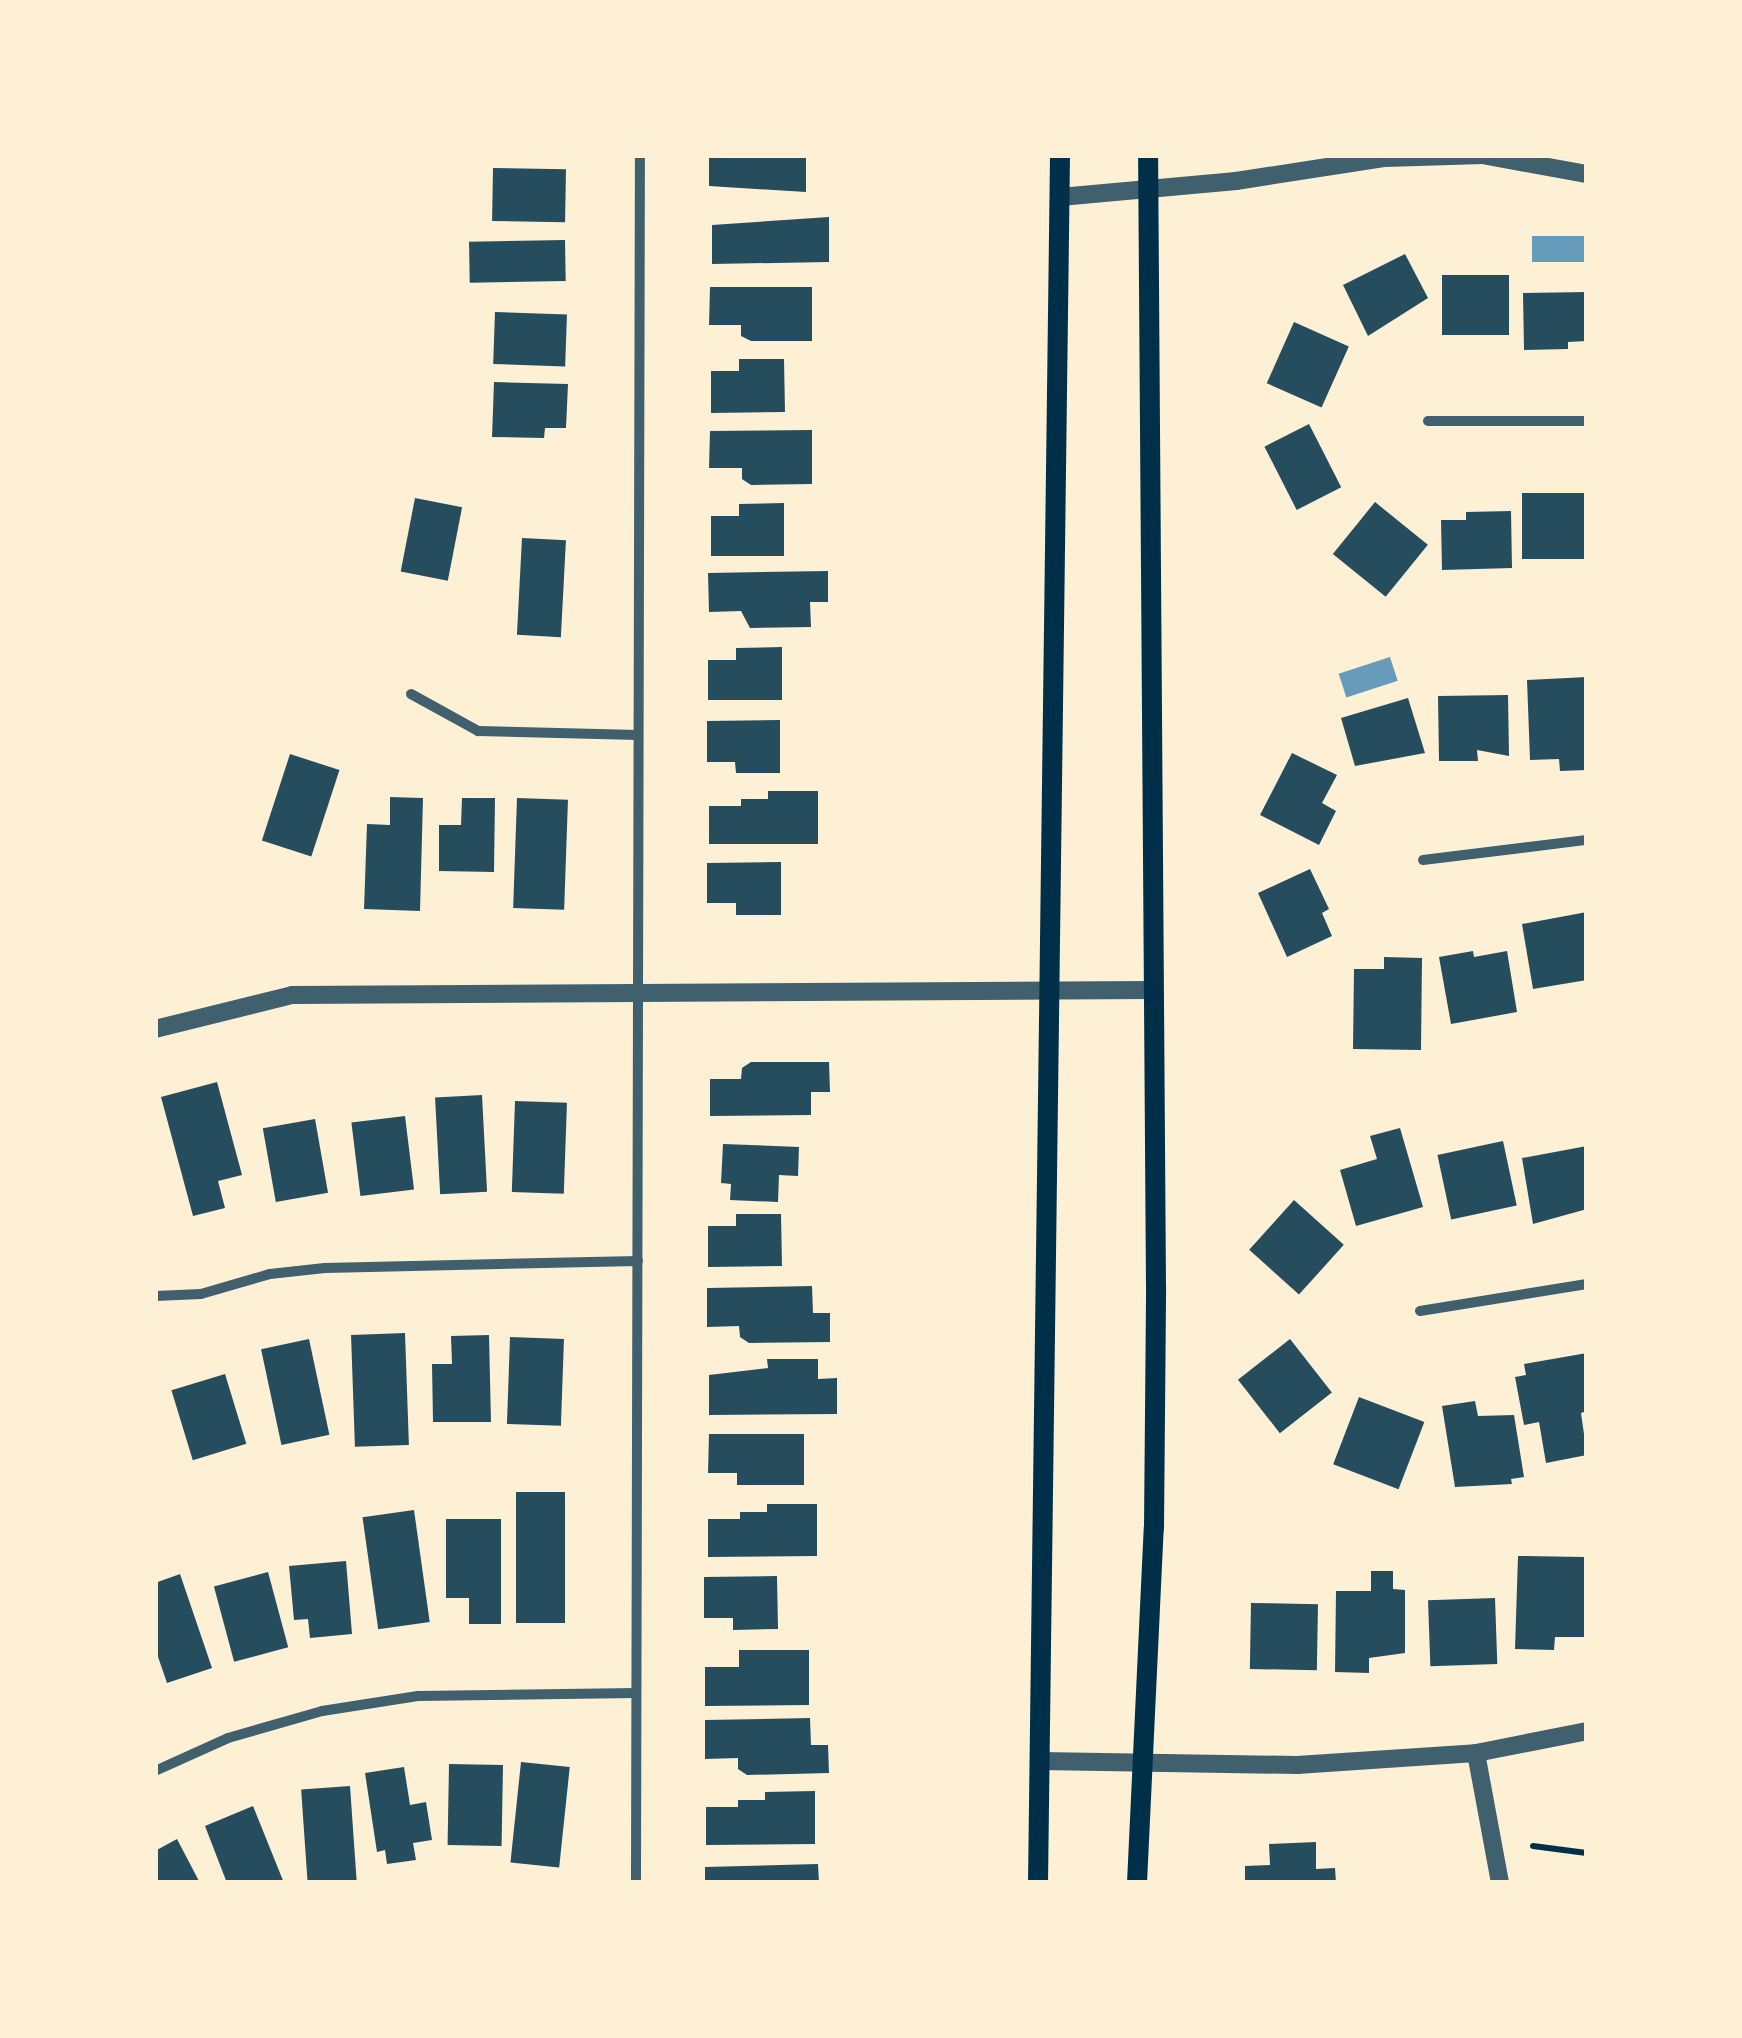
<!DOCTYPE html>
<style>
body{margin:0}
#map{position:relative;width:1742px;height:2038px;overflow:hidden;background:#fdf0d5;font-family:"IBM Plex Sans",sans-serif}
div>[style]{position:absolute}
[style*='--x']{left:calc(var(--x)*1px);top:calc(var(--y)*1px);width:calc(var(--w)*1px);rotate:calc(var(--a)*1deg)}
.water>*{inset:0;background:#669bbc;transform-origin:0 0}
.building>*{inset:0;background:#264d5e;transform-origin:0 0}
.path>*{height:6px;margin:-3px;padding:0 3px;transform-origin:3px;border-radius:3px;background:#003049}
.minor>*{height:10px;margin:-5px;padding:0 5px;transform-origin:5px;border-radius:5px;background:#3f606c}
.tertiary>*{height:18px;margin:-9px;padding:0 9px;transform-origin:9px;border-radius:9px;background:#3f606c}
.secondary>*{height:20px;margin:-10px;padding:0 10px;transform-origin:10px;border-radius:10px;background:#003049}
span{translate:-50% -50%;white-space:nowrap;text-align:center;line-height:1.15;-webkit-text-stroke:8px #fdf0d5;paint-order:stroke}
.frame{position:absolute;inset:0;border:158px solid #fdf0d5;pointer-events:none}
</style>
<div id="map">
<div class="water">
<div style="left:1532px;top:236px;width:52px;height:26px"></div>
<div style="left:1390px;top:657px;width:25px;height:54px;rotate:72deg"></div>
</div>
<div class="building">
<div style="clip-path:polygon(709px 155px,806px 155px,806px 192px,709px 186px)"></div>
<div style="left:493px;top:168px;width:73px;height:53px;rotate:1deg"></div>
<div style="clip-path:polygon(829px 217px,829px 262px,712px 264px,712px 225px)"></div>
<div style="left:565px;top:240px;width:41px;height:96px;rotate:89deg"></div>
<div style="clip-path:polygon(1405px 254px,1428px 298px,1368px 336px,1343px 285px)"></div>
<div style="left:1442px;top:275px;width:67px;height:60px"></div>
<div style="clip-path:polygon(710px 287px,812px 287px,812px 341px,751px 341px,741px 336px,741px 325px,709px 325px)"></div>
<div style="clip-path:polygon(1587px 292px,1587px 341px,1568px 342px,1568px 349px,1524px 350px,1523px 293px)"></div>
<div style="left:495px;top:312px;width:72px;height:52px;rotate:2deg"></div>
<div style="left:1294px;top:322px;width:60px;height:67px;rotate:24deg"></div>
<div style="clip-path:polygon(739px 359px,784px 359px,785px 412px,711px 413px,711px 371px,739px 371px)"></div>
<div style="clip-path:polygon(494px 382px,568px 384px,566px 428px,545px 428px,544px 438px,492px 437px)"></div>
<div style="left:1309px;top:424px;width:71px;height:50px;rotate:63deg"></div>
<div style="clip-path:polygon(812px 430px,812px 484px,751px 485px,742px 479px,742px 468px,709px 468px,710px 431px)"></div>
<div style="left:1587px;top:493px;width:66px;height:65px;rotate:90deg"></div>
<div style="left:415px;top:498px;width:48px;height:75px;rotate:11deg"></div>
<div style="left:1375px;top:502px;width:68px;height:67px;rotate:39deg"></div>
<div style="clip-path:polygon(784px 503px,784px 556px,711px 556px,711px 516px,739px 516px,739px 504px)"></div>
<div style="clip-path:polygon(1511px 511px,1512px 568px,1442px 570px,1441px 520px,1466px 520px,1466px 512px)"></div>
<div style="left:522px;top:538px;width:44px;height:97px;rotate:3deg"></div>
<div style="clip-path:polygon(828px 571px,828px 602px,810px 602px,811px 627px,750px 628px,741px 611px,709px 612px,708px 573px)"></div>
<div style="clip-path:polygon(782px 647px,782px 700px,708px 700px,708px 660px,736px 660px,736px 648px)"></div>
<div style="clip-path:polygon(1587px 677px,1587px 770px,1560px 771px,1559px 759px,1530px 760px,1527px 680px)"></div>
<div style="clip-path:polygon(1508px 695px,1509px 756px,1477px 750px,1478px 761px,1439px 761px,1438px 696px)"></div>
<div style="clip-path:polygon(1408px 698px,1425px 753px,1355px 766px,1341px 718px)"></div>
<div style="clip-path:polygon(780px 720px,780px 773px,736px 773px,735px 762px,707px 762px,707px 721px)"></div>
<div style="clip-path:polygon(1292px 753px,1337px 775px,1322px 803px,1336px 811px,1319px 845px,1260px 815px)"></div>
<div style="left:290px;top:754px;width:52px;height:91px;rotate:18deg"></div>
<div style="clip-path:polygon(768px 791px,818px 791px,818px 844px,709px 844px,709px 806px,741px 806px,741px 799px,768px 799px)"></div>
<div style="clip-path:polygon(390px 797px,423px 798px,420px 911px,364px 909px,367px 824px,390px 825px)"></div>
<div style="clip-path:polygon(462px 798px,495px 798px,494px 872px,439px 871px,439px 825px,461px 825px)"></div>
<div style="left:517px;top:798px;width:51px;height:110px;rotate:2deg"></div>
<div style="clip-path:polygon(781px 862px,781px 915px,736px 915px,736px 903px,707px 903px,707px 863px)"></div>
<div style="clip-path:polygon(1310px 869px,1329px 909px,1322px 913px,1332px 936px,1287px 957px,1258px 893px)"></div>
<div style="clip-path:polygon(1587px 912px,1587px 980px,1533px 989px,1522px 924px)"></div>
<div style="clip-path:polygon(1473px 951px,1474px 957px,1507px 951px,1517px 1012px,1451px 1024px,1439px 957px)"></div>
<div style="clip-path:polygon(1384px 957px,1422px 958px,1421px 1050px,1353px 1049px,1354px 969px,1384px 969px)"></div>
<div style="clip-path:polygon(751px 1062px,829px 1062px,830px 1092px,811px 1092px,811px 1115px,710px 1116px,710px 1079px,741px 1079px,742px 1068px)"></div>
<div style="clip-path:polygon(217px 1082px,242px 1175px,218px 1181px,225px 1208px,193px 1216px,161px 1097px)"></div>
<div style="left:482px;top:1095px;width:97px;height:47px;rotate:87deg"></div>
<div style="left:515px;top:1101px;width:52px;height:91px;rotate:2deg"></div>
<div style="left:405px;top:1116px;width:74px;height:54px;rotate:83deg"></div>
<div style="left:315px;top:1119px;width:75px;height:53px;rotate:80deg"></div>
<div style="clip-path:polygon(1400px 1128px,1423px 1207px,1356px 1226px,1340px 1170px,1377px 1159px,1370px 1136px)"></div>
<div style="left:1503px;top:1141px;width:66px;height:67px;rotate:78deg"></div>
<div style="clip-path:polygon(723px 1144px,799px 1147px,798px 1176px,779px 1175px,778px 1202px,730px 1200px,731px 1184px,721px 1183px)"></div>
<div style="clip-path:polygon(1587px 1146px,1587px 1209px,1533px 1224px,1522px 1158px)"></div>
<div style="left:1294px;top:1200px;width:67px;height:67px;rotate:42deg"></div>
<div style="clip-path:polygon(736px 1214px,781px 1214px,782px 1266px,708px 1267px,708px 1226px,736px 1226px)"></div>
<div style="clip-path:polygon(812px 1286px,813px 1313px,830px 1313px,830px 1342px,749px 1343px,740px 1337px,739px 1326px,707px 1327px,707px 1288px)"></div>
<div style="left:405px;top:1333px;width:112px;height:54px;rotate:88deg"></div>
<div style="clip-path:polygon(489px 1335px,491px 1422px,433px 1422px,432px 1364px,452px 1364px,451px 1336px)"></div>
<div style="left:510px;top:1337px;width:54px;height:87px;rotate:2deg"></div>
<div style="left:309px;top:1339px;width:98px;height:49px;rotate:78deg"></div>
<div style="left:1290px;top:1339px;width:68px;height:66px;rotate:52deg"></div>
<div style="clip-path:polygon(1587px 1353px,1587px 1411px,1581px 1413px,1587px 1455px,1546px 1463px,1539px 1422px,1524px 1425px,1515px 1377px,1526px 1375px,1524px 1364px)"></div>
<div style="clip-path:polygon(767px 1359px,818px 1359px,818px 1379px,837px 1378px,837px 1414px,709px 1415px,709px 1375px,768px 1368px)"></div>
<div style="left:225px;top:1374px;width:73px;height:56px;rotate:73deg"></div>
<div style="left:1359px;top:1397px;width:70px;height:72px;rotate:21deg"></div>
<div style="clip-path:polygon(1475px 1401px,1478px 1416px,1514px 1415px,1524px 1477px,1511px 1479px,1512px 1484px,1455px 1487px,1442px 1406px)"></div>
<div style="clip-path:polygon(709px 1434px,804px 1434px,804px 1485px,737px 1485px,737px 1473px,708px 1473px)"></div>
<div style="left:516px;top:1492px;width:49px;height:131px"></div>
<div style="clip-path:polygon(767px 1504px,817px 1504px,817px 1556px,708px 1557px,708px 1519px,740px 1519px,740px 1512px,767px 1512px)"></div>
<div style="left:414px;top:1510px;width:113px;height:52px;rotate:82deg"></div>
<div style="clip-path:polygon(446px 1519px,501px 1519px,501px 1624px,469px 1624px,469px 1598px,446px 1598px)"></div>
<div style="clip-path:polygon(1518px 1556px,1585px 1557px,1584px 1637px,1555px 1637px,1554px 1650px,1515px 1649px)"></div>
<div style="clip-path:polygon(346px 1561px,352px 1634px,310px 1638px,308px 1619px,294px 1620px,289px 1566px)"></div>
<div style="clip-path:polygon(1371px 1571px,1393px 1571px,1393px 1589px,1405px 1590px,1405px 1653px,1369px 1658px,1369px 1673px,1335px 1672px,1336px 1591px,1371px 1591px)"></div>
<div style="left:268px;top:1572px;width:78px;height:56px;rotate:75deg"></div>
<div style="clip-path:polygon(180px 1574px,212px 1668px,167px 1683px,155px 1648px,155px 1583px)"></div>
<div style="clip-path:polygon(777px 1576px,778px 1629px,733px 1630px,733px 1618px,704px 1618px,704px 1577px)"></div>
<div style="left:1495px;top:1598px;width:66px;height:67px;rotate:88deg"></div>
<div style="left:1251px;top:1603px;width:67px;height:66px;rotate:1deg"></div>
<div style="clip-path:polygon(739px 1650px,809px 1650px,809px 1705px,705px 1706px,705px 1667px,739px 1667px)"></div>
<div style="clip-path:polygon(810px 1718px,811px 1745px,828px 1745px,829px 1773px,747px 1775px,738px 1769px,738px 1758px,705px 1759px,705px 1720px)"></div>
<div style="left:521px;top:1762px;width:49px;height:101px;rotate:6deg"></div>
<div style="left:449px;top:1764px;width:54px;height:81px;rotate:1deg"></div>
<div style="clip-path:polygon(404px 1767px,410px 1805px,426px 1802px,432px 1840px,413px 1843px,416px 1860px,387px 1864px,385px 1850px,377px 1852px,365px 1773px)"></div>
<div style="left:350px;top:1786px;width:97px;height:49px;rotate:86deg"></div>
<div style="clip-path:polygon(815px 1791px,815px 1844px,706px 1845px,706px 1807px,738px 1807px,738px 1800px,765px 1800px,765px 1792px)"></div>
<div style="clip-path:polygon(253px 1806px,284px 1883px,227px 1883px,205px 1826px)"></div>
<div style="clip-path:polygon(177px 1839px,200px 1883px,155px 1883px,155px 1851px)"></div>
<div style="clip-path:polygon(1316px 1842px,1316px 1869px,1335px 1868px,1336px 1883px,1245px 1883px,1245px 1866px,1270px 1865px,1269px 1844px)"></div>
<div style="clip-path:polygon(818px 1864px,819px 1883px,705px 1883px,705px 1867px)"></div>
</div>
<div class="path">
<div style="--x:1533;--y:1846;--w:54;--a:7.4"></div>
</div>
<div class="minor">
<div style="--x:1428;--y:421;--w:159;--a:0"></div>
<div style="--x:411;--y:694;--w:77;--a:28.9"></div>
<div style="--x:478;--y:731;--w:160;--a:1.4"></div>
<div style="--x:1423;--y:860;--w:165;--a:-7"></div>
<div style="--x:155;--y:1296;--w:46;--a:-2.5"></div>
<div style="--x:201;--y:1294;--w:72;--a:-16.2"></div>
<div style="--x:270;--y:1274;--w:55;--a:-6.2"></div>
<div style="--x:325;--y:1268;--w:313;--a:-1.3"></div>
<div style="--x:1420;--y:1311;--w:169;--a:-9.2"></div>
<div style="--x:155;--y:1771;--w:80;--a:-24.3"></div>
<div style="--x:228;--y:1738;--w:98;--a:-16"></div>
<div style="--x:322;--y:1711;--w:97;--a:-8.9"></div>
<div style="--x:418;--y:1696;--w:218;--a:-0.8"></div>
<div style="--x:636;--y:1883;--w:1728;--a:-89.87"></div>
</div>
<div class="tertiary">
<div style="--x:1482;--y:155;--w:107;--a:10.3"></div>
<div style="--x:1060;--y:197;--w:177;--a:-5.2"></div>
<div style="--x:1236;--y:181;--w:151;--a:-8.8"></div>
<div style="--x:1385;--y:158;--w:98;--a:-1.8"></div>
<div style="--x:155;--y:1029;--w:141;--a:-13.9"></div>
<div style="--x:292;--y:995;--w:859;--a:-0.33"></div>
<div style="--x:1476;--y:1753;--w:132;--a:79.5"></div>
<div style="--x:1040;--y:1761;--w:257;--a:0.9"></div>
<div style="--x:1297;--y:1765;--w:179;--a:-3.8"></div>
<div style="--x:1476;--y:1753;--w:113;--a:-11.2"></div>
</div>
<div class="secondary">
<div style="--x:1038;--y:1883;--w:1728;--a:-89.27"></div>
<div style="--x:1137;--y:1883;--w:355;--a:-87.3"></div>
<div style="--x:1154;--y:1528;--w:241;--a:-89.5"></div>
<div style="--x:1156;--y:1287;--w:1132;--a:-90.4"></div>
</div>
<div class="frame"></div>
</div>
